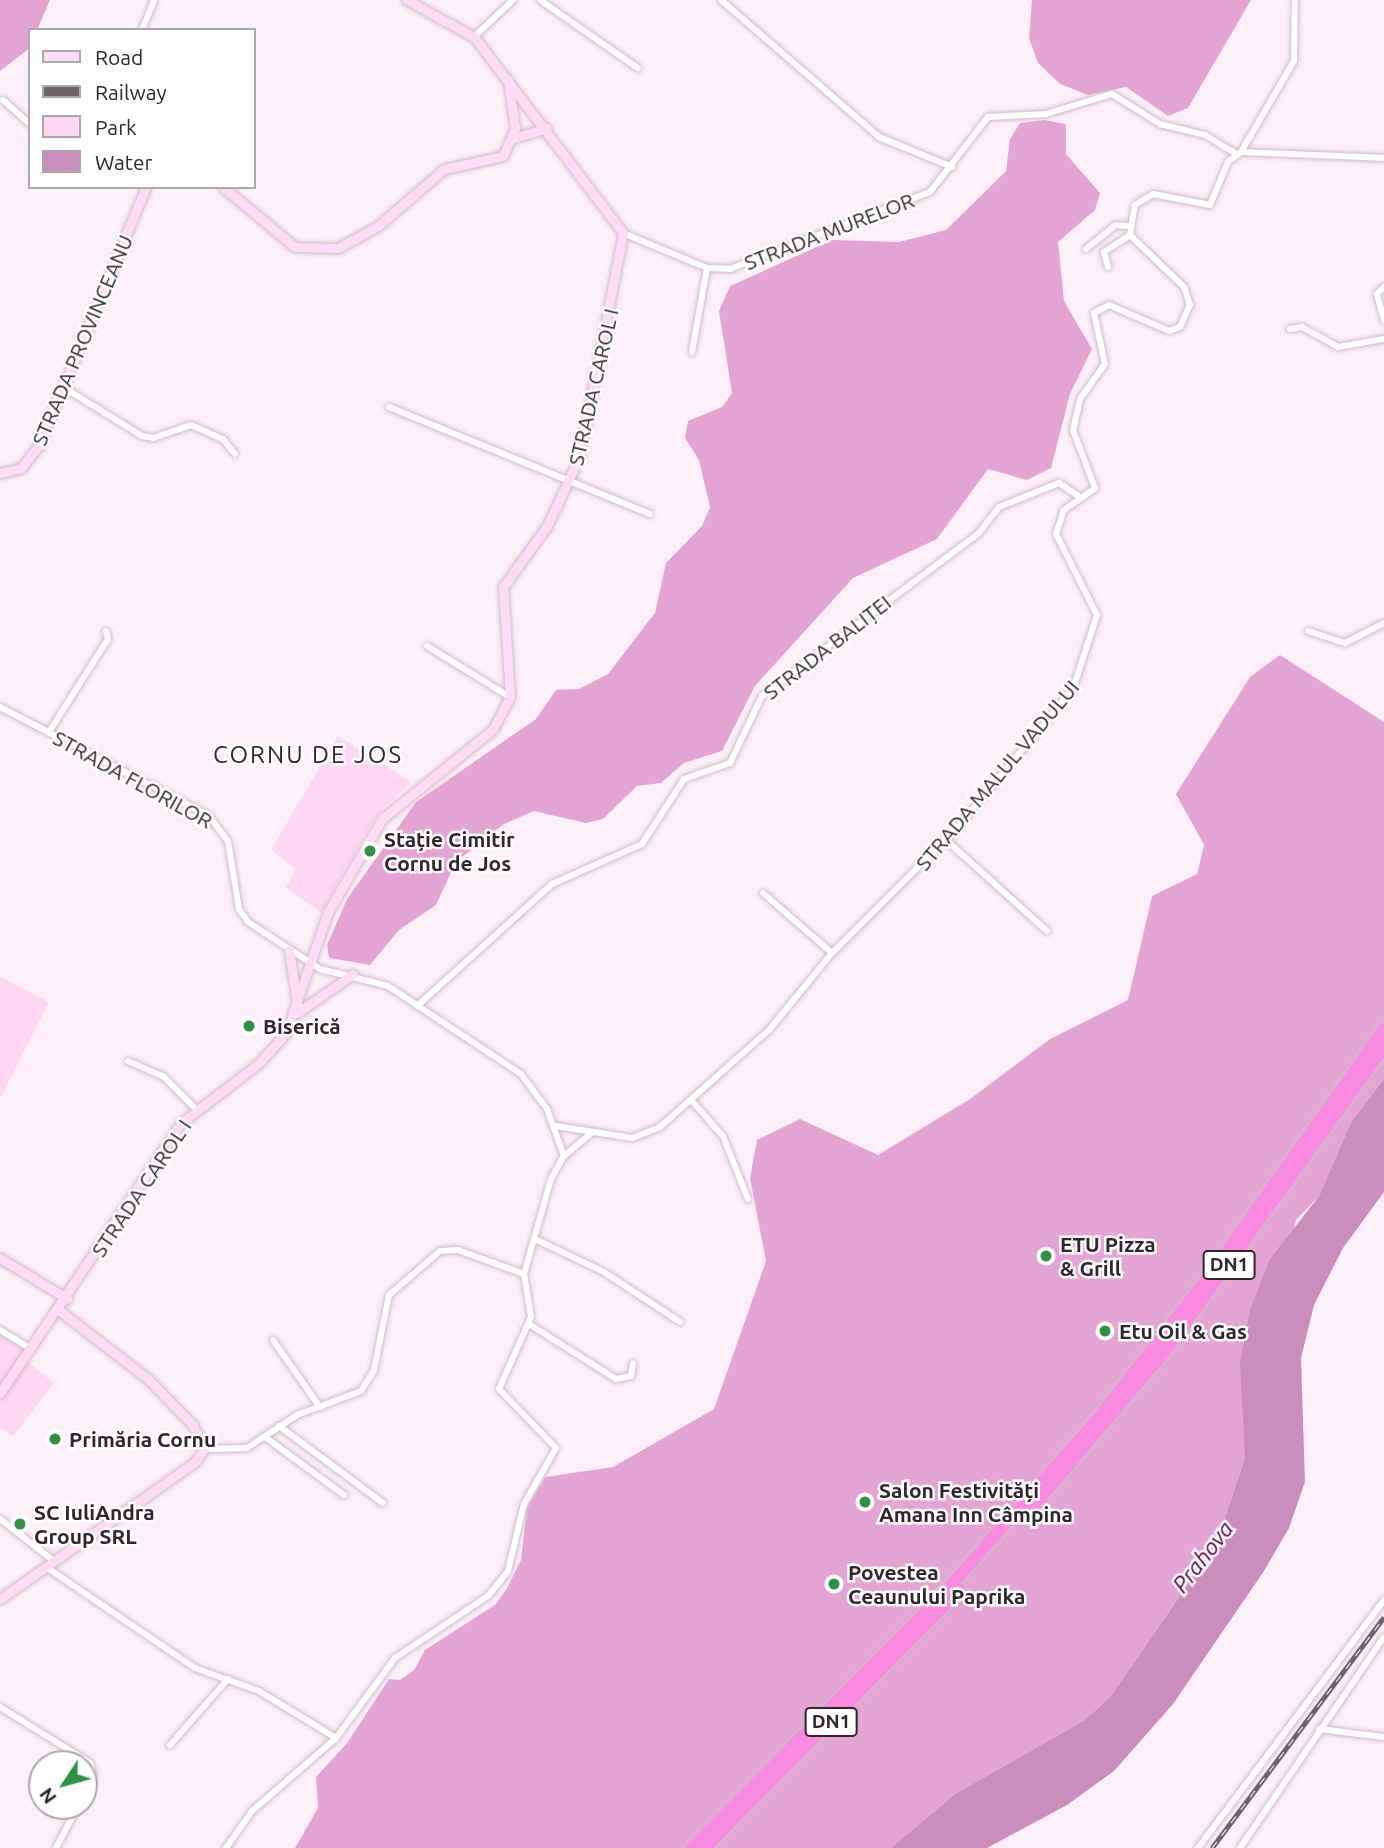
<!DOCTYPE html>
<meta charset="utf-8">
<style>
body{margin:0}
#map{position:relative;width:1384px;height:1848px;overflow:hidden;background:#fdf1f9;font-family:Ubuntu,sans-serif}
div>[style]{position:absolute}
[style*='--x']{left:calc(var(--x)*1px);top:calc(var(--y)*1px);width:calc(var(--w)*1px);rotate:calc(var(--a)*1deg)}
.green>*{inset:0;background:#fdd7f3}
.forest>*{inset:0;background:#e4a5d4}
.water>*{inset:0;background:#cb8dbb}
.roads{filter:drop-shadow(0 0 2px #d1bdcb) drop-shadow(0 0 2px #d1bdcb)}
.street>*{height:6px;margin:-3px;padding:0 3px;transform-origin:3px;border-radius:3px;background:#fff}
.secondary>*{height:9px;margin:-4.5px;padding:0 4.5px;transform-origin:4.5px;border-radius:4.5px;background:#fedcf6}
.highway>*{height:12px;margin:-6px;padding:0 6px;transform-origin:6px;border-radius:6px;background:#fb8ae1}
.rail>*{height:5px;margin-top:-2.5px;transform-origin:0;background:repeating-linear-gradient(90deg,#fff 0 8px,#6d636a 0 16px);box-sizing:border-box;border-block:2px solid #6d636a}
.dots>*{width:19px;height:19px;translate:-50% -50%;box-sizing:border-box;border:4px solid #fff;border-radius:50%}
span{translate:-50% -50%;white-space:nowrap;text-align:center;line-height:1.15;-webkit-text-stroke:5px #fff;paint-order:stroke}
.shield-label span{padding:2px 5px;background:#fff;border:2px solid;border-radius:5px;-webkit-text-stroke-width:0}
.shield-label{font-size:19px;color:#2e262c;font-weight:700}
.street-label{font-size:21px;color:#2e262c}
.poi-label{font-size:21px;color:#2e262c;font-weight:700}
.left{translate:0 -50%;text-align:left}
.water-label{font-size:23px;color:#4c0040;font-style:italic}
.quarter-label{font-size:24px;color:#2e262c;letter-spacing:2px}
.legend{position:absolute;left:28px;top:28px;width:228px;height:161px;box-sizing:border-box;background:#fff;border:2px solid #aba8ab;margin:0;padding:9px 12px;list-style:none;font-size:21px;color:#2e262c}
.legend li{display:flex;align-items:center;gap:14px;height:35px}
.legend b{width:35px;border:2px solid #aba8ab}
.north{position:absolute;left:28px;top:1750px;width:70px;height:70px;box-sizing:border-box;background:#fff;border:2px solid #aba8ab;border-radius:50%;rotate:234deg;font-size:19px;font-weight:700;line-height:28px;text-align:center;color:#2e262c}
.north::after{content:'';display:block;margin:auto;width:24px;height:32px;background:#309044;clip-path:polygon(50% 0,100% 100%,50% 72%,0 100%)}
</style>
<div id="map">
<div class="green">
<div style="clip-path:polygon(338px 736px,411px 782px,376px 816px,321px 912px,286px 888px,296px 869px,271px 850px)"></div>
<div style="clip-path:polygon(0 977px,49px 1002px,0 1099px)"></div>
<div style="clip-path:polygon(0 1332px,29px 1349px,0 1386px)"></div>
<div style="clip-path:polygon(28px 1362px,54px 1383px,13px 1436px,0 1428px,0 1399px)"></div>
</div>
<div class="forest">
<div style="clip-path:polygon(0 0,50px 0,37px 30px,30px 30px,30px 48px,0 71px)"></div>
<div style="clip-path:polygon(1032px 0,1251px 0,1188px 108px,1168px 116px,1126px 87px,1088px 95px,1060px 84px,1038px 63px,1029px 38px)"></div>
<div style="clip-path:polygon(1044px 120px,1066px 124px,1066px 154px,1100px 193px,1095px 210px,1058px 242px,1064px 301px,1092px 349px,1070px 394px,1051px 468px,1027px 480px,988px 469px,937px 539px,853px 578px,755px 686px,722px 751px,684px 763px,661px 783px,637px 786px,603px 819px,586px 823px,534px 811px,504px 824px,456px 862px,436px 905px,399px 930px,370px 965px,329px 958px,327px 945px,347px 899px,416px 802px,536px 719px,556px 690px,579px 689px,608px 674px,655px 613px,666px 563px,702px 526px,710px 507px,699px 460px,685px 438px,688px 421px,722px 407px,732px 393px,719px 311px,730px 286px,832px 240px,899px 242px,946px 230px,1006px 171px,1010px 139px,1020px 123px)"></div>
<div style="clip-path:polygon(1280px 655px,1384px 722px,1384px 1079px,1351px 1122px,1319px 1196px,1296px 1220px,1246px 1422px,1245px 1458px,1217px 1542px,1111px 1696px,1085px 1720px,955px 1794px,891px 1848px,295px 1848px,318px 1808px,316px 1777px,347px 1743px,389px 1679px,400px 1680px,414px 1670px,425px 1650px,496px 1604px,507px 1588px,521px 1560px,527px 1508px,545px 1477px,613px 1467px,714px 1409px,766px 1261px,750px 1178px,757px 1140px,800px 1119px,878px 1155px,970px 1099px,1050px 1039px,1128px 1000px,1152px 896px,1197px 874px,1204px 845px,1176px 794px,1250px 677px)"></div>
</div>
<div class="water">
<div style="clip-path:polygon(1384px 1079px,1384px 1192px,1343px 1248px,1314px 1305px,1301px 1358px,1305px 1482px,1289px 1528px,1264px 1571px,1173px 1704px,1114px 1771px,1067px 1805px,987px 1848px,891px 1848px,955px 1794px,1085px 1720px,1111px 1696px,1217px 1542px,1245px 1458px,1240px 1363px,1250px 1310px,1270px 1259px,1319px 1196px,1351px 1122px)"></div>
</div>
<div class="roads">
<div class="street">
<div style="--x:540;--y:0;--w:119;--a:34.8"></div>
<div style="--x:721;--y:0;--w:209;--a:40.9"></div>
<div style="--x:879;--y:137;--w:79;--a:22.3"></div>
<div style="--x:142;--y:30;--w:32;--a:-68"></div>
<div style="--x:474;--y:37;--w:54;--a:-43.5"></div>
<div style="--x:3;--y:100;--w:36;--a:42"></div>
<div style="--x:1241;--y:152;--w:105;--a:-59.8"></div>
<div style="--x:1294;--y:61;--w:61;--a:-89.1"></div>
<div style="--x:623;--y:233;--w:91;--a:22.6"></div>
<div style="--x:707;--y:268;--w:23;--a:2"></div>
<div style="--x:730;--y:269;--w:214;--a:-21.1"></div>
<div style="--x:930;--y:192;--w:95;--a:-52.3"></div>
<div style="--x:988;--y:117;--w:58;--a:-3"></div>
<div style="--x:1046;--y:114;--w:69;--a:-16.9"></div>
<div style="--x:1112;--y:94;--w:57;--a:32"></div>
<div style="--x:1160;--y:124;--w:46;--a:13.7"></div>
<div style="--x:1205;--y:135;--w:37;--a:31"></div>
<div style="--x:1086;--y:249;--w:38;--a:-39"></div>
<div style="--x:1116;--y:225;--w:12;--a:5"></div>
<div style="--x:1108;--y:267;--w:16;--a:-105"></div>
<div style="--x:1104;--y:252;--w:31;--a:-33"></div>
<div style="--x:1384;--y:287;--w:10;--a:135"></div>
<div style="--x:1377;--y:294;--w:28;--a:75"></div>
<div style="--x:1290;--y:329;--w:12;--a:-9"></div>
<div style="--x:1302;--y:327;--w:41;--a:29.1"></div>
<div style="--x:1338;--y:347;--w:47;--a:-9.9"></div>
<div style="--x:692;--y:352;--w:85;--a:-79.9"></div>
<div style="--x:63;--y:387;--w:93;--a:31.8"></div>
<div style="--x:142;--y:436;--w:11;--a:10"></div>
<div style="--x:153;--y:438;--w:40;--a:-18.9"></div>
<div style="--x:191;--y:425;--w:35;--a:24"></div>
<div style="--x:223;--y:439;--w:19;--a:51"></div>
<div style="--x:389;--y:407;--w:282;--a:22.3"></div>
<div style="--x:1308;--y:631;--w:39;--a:18"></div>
<div style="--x:1345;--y:643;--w:44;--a:-27.1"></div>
<div style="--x:427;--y:646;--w:97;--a:31.6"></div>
<div style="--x:0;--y:707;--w:236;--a:27.5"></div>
<div style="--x:209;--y:816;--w:31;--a:53"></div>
<div style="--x:228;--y:841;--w:69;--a:80.8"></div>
<div style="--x:239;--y:909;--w:16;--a:55"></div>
<div style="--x:248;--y:922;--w:86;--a:33.1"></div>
<div style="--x:320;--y:969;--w:70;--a:14"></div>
<div style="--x:388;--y:986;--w:159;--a:33.5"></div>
<div style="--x:521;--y:1074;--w:44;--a:53.4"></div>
<div style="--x:547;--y:1109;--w:50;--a:70.1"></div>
<div style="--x:49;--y:732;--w:110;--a:-57.6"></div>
<div style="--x:108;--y:639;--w:8;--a:-104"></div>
<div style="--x:946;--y:840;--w:136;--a:42"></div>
<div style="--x:763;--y:893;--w:91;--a:41"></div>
<div style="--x:417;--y:1006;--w:182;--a:-42.1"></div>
<div style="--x:552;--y:884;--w:98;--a:-24"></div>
<div style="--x:642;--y:844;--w:77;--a:-57.1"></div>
<div style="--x:684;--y:779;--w:49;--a:-19.2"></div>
<div style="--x:730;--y:763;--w:74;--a:-64.5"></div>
<div style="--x:762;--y:696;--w:270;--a:-36.9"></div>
<div style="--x:978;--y:534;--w:34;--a:-52"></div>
<div style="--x:999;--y:507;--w:65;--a:-21.8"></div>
<div style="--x:1059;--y:483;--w:27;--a:34"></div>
<div style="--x:128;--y:1061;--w:39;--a:24"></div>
<div style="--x:164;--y:1077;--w:45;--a:45"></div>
<div style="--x:691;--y:1100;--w:48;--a:48.4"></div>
<div style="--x:723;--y:1136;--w:68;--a:68.4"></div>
<div style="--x:556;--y:1126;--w:77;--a:9"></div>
<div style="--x:632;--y:1138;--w:30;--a:-21"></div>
<div style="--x:660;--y:1127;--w:146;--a:-41.7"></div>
<div style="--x:769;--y:1030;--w:99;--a:-50.7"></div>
<div style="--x:832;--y:953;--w:178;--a:-45"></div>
<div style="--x:958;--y:827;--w:180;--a:-50.2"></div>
<div style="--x:1073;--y:689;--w:78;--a:-72"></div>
<div style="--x:1097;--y:615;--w:91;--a:-116.8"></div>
<div style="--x:1056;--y:534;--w:25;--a:-72"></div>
<div style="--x:1064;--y:510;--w:38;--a:-35"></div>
<div style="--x:1095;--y:488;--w:62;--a:-110.8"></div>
<div style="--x:1073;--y:430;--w:32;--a:-77"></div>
<div style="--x:1080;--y:399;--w:43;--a:-54.5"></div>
<div style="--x:1105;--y:364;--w:52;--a:-102.2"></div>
<div style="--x:1094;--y:313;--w:17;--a:-28"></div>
<div style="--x:1109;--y:305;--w:65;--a:23.4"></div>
<div style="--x:1169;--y:331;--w:12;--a:-20"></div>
<div style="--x:1180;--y:327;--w:24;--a:-66"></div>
<div style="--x:1190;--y:305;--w:19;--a:-108"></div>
<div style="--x:1184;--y:287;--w:75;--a:-136.1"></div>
<div style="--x:1130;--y:235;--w:30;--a:-81"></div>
<div style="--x:1135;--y:205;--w:21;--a:-31"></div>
<div style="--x:1153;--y:194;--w:58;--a:10.9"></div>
<div style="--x:1210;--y:205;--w:47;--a:-67.3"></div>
<div style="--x:1228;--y:162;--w:16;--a:-38"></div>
<div style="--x:1241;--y:152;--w:143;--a:2.4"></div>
<div style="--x:537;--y:1240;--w:74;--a:25.5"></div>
<div style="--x:604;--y:1272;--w:91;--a:33.3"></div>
<div style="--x:529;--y:1324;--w:103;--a:32.3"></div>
<div style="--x:616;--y:1379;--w:15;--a:-11"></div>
<div style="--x:631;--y:1376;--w:13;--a:-81"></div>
<div style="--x:0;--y:1330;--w:37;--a:31"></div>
<div style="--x:273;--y:1340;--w:82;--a:55"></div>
<div style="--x:279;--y:1426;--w:129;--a:36.5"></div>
<div style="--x:265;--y:1437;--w:98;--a:36.3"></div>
<div style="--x:204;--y:1449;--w:43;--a:-1.3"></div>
<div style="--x:247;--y:1448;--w:60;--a:-33.4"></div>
<div style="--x:297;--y:1415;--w:68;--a:-20.6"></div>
<div style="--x:361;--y:1391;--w:25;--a:-58"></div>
<div style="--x:374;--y:1370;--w:76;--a:-78.7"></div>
<div style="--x:389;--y:1295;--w:67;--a:-40.8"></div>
<div style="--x:440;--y:1251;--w:18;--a:-3"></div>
<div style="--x:458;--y:1250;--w:70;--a:20"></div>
<div style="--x:524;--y:1274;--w:99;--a:-74.1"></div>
<div style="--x:551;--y:1179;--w:26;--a:-61"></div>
<div style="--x:564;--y:1156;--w:35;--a:-40"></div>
<div style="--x:0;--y:1519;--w:68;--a:37.9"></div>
<div style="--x:46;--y:1567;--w:180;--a:34.1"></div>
<div style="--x:195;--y:1668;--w:68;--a:19.8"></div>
<div style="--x:259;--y:1691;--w:90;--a:31.4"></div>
<div style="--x:0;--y:1707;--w:106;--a:31.9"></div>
<div style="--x:90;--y:1763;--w:12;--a:76"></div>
<div style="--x:93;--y:1775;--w:22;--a:114"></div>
<div style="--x:1319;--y:1729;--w:65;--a:7"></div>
<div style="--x:170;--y:1745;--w:88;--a:-48.7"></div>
<div style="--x:56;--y:1848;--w:47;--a:-62.4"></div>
<div style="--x:226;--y:1848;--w:45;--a:-54.9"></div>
<div style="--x:252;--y:1811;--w:111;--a:-41"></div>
<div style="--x:336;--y:1738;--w:99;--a:-53.6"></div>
<div style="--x:395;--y:1658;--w:112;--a:-33.7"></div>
<div style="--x:488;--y:1596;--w:32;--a:-51"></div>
<div style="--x:508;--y:1571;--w:69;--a:-76.6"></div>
<div style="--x:524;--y:1504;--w:64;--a:-60.3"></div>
<div style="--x:556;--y:1448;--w:82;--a:-134"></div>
<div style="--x:499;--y:1389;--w:79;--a:-66"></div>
<div style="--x:531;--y:1317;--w:44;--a:-99.2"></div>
<div style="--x:1198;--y:1848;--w:310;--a:-53.1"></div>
<div style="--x:1240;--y:1848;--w:255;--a:-55.7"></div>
</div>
<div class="secondary">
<div style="--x:514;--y:138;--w:34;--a:-17"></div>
<div style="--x:223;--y:187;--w:94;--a:39.8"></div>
<div style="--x:295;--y:247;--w:43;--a:1.3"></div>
<div style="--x:338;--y:248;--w:46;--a:-28.8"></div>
<div style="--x:378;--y:226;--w:87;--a:-40.8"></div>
<div style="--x:444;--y:169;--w:60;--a:-12.4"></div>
<div style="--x:503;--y:156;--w:30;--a:-67"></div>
<div style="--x:515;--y:128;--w:49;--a:-98.3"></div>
<div style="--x:0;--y:473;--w:22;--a:-13"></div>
<div style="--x:21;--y:468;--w:29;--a:-52"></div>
<div style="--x:39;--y:445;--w:279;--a:-67.5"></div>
<div style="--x:289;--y:950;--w:55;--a:81.6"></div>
<div style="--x:297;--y:1013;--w:68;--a:-34.9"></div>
<div style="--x:0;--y:1258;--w:79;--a:31.1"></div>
<div style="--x:0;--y:1393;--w:325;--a:-56.2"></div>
<div style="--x:181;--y:1123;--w:98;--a:-37.6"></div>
<div style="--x:259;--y:1063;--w:40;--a:-48"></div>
<div style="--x:286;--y:1033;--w:128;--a:-70.9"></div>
<div style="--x:328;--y:912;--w:108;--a:-59.9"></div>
<div style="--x:382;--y:819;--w:143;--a:-39"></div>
<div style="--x:493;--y:729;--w:36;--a:-62"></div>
<div style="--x:510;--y:697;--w:110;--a:-93.6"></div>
<div style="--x:503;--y:587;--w:75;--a:-54.2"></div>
<div style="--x:547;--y:526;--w:75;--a:-64.8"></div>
<div style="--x:579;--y:458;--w:229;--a:-78.9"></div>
<div style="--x:623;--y:233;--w:246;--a:-127.2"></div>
<div style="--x:474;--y:37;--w:77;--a:-151.1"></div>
<div style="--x:0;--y:1599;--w:238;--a:-35.1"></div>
<div style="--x:195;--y:1462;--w:16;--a:-55"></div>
<div style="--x:204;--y:1449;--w:26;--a:-115"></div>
<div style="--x:193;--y:1425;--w:64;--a:-134.4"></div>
<div style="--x:148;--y:1379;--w:111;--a:-142.3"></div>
</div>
<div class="highway">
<div style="--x:1026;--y:1515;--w:216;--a:-49.7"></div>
<div style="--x:1166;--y:1350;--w:373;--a:-54.3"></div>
<div style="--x:692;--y:1848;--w:361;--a:-45.3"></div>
<div style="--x:946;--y:1591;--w:228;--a:-48.6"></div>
<div style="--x:1097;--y:1420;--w:184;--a:-52.1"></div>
<div style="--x:1210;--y:1275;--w:301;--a:-54.7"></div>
<div style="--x:705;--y:1848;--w:363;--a:-45.4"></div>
</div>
</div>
<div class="rail">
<div style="--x:1212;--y:1848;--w:288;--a:-53.3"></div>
</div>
<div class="dots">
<div style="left:370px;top:851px;background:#309044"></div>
<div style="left:249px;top:1026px;background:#309044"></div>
<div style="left:1046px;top:1256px;background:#309044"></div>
<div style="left:1105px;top:1331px;background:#309044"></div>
<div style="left:55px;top:1439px;background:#309044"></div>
<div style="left:865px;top:1502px;background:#309044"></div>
<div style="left:20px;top:1524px;background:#309044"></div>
<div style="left:834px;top:1584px;background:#309044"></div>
</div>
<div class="shield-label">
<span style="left:1229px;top:1265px">DN1</span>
<span style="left:831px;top:1722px">DN1</span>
</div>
<div class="street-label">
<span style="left:829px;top:231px;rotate:-21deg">STRADA MURELOR</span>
<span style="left:82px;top:340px;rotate:-67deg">STRADA PROVINCEANU</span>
<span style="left:593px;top:387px;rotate:-77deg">STRADA CAROL I</span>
<span style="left:827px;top:647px;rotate:-38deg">STRADA BALIȚEI</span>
<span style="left:997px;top:775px;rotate:-50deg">STRADA MALUL VADULUI</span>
<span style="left:133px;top:779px;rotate:29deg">STRADA FLORILOR</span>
<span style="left:141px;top:1188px;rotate:-56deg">STRADA CAROL I</span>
</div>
<div class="poi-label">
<span class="left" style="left:384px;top:851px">Stație Cimitir<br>Cornu de Jos</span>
<span class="left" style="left:263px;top:1026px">Biserică</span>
<span class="left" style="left:1060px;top:1256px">ETU Pizza<br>&amp; Grill</span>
<span class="left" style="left:1119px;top:1331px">Etu Oil &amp; Gas</span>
<span class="left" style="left:69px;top:1439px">Primăria Cornu</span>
<span class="left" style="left:879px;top:1502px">Salon Festivități<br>Amana Inn Câmpina</span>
<span class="left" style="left:34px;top:1524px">SC IuliAndra<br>Group SRL</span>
<span class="left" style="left:848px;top:1584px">Povestea<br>Ceaunului Paprika</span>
</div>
<div class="water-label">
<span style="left:1203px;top:1557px;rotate:-52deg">Prahova</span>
</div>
<div class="quarter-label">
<span style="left:308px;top:755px">CORNU DE JOS</span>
</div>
<ul class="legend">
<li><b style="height:9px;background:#fedcf6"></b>Road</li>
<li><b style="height:9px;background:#6d636a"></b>Railway</li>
<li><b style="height:19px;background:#fdd7f3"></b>Park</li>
<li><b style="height:19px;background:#cb8dbb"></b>Water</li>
</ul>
<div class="north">N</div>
</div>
